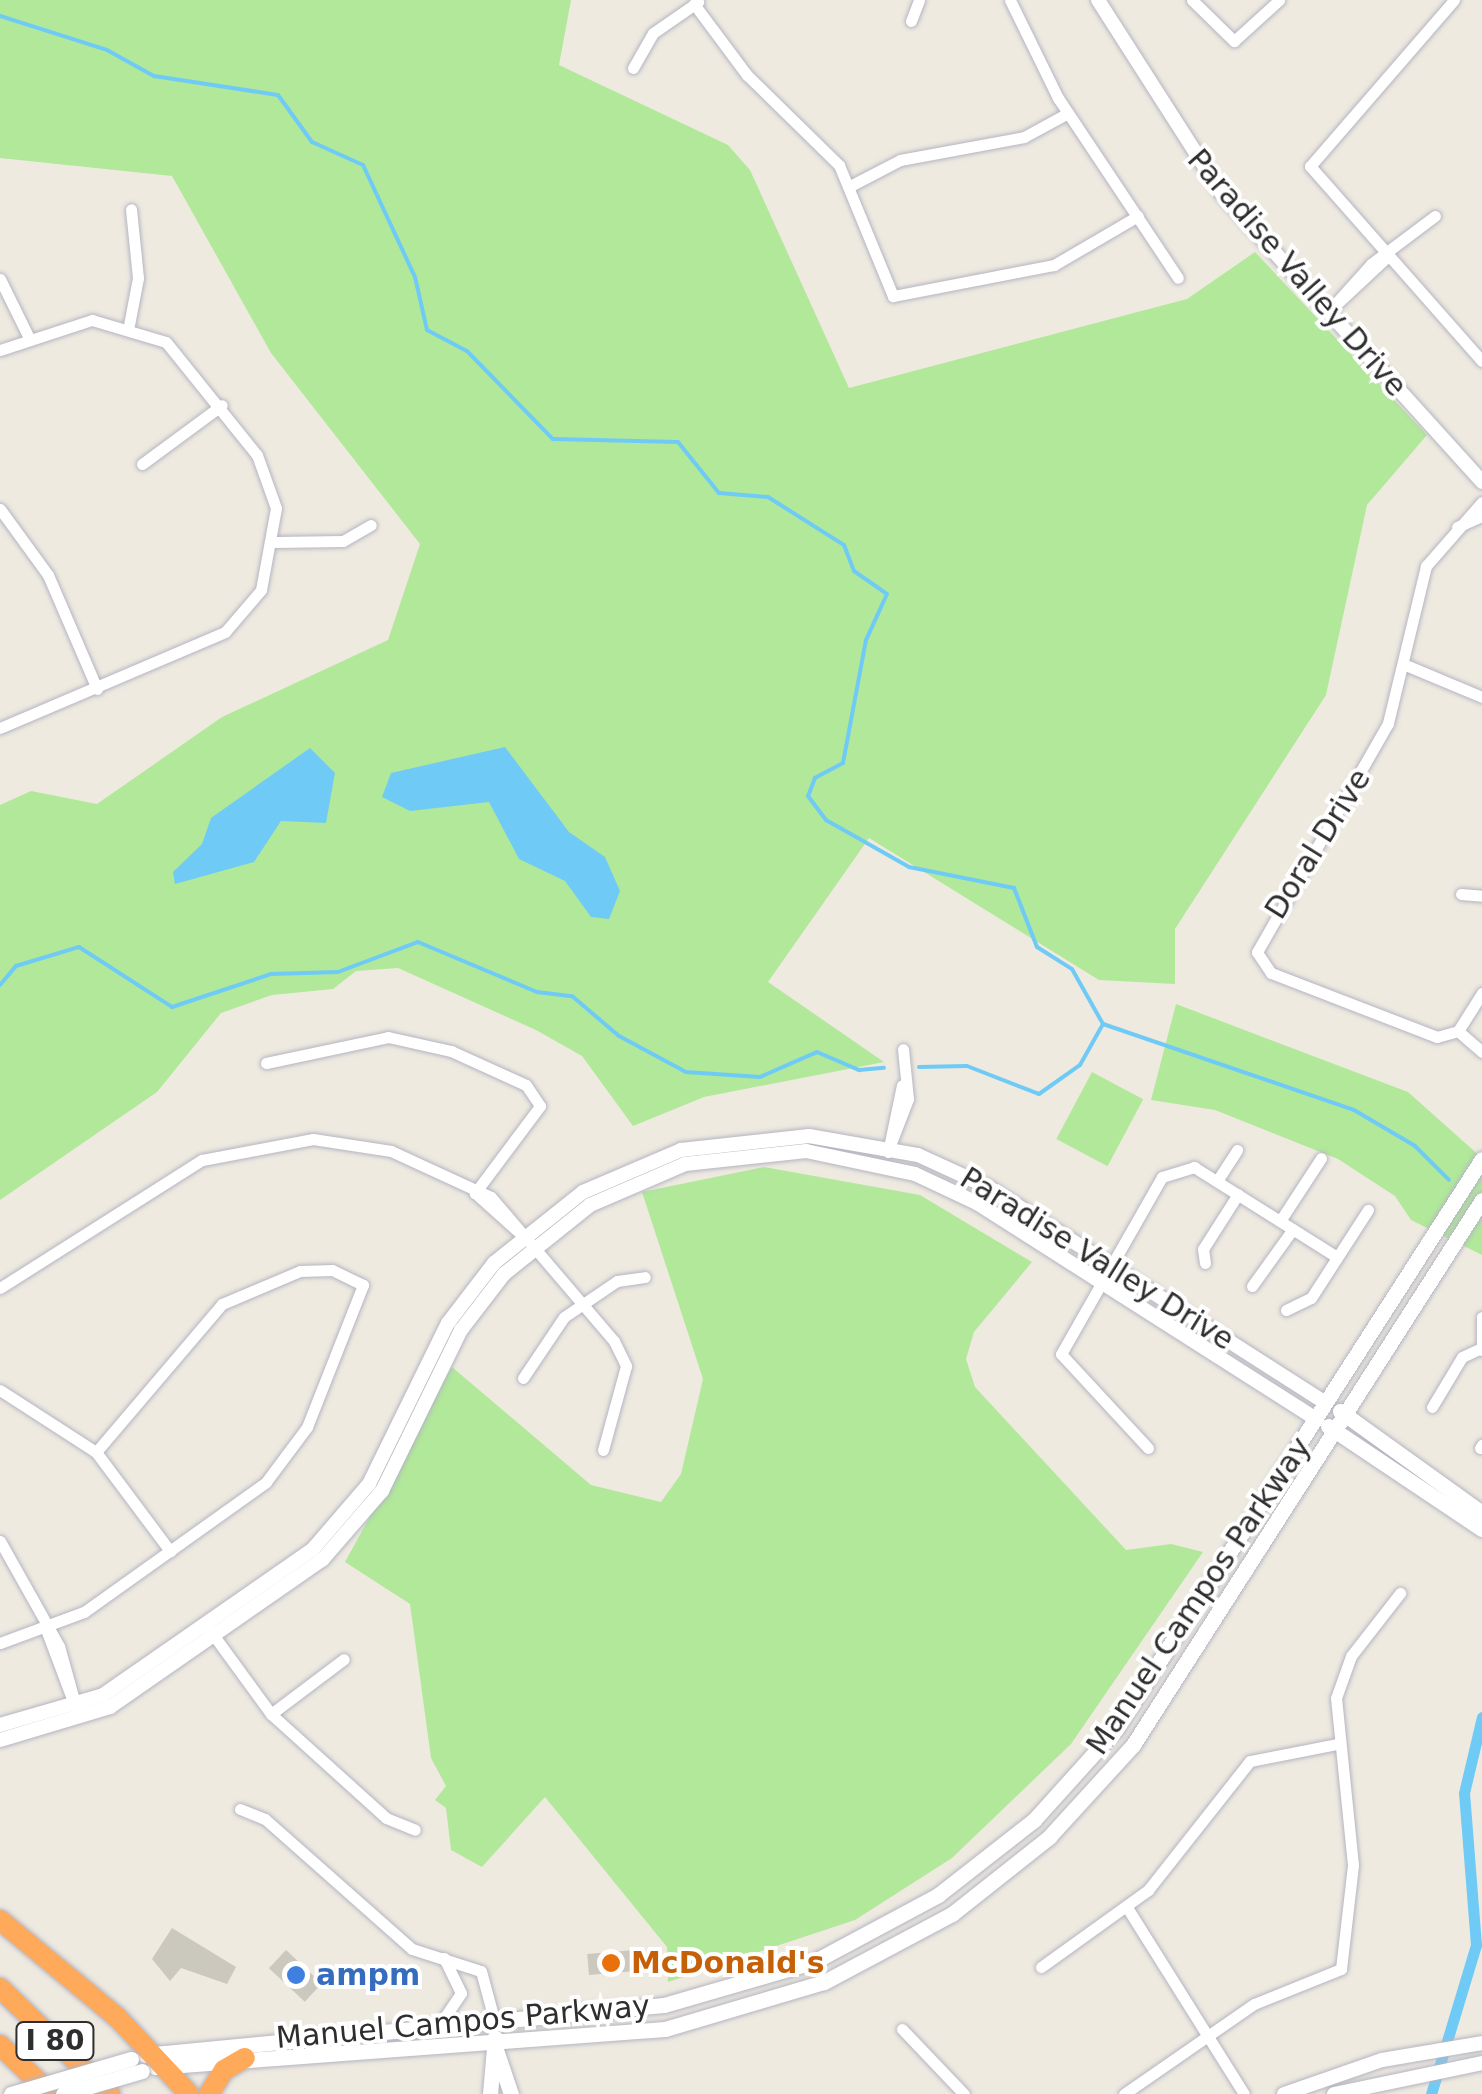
<!DOCTYPE html>
<style>
body{margin:0}
#map{position:relative;width:1482px;height:2094px;overflow:hidden;background:#efeae0;font-family:"DejaVu Sans",sans-serif}
div>[style]{position:absolute}
[style*='--x']{left:calc(var(--x)*1px);top:calc(var(--y)*1px);width:calc(var(--w)*1px);rotate:calc(var(--a)*1deg)}
.green>*{inset:0;background:#b1e89a;transform-origin:0 0}
.water>*{inset:0;background:#6fcbf6}
.stream>*{height:4px;margin:-2px;padding:0 2px;transform-origin:2px;border-radius:2px;background:#6fcbf6}
.canal>*{height:11px;margin:-5.5px;padding:0 5.5px;transform-origin:5.5px;border-radius:5.5px;background:#6fcbf6}
.building>*{inset:0;background:#cbc8be;transform-origin:0 0}
.roads{filter:drop-shadow(0 0 2px #b4b5c2) drop-shadow(0 0 2px #b4b5c2)}
.minor>*{height:11px;margin:-5.5px;padding:0 5.5px;transform-origin:5.5px;border-radius:5.5px;background:#fff}
.tertiary>*{height:14px;margin:-7px;padding:0 7px;transform-origin:7px;border-radius:7px;background:#fff}
.secondary>*{height:15px;margin:-7.5px;padding:0 7.5px;transform-origin:7.5px;border-radius:7.5px;background:#fff}
.motorway>*{height:20px;margin:-10px;padding:0 10px;transform-origin:10px;border-radius:10px;background:#ffaa5b}
.bridges{filter:drop-shadow(0 0 2px #b4b5c2) drop-shadow(0 0 2px #b4b5c2)}
.secondary-bridge>*{height:15px;margin:-7.5px;padding:0 7.5px;transform-origin:7.5px;border-radius:7.5px;background:#fff}
.dots>*{width:28px;height:28px;translate:-50% -50%;box-sizing:border-box;border:5px solid #fff;border-radius:50%}
span{translate:-50% -50%;white-space:nowrap;text-align:center;line-height:1.15;-webkit-text-stroke:8px #fff;paint-order:stroke}
.shield-label span{padding:2px 8px;background:#fff;border:2px solid;border-radius:8px;-webkit-text-stroke-width:0}
.shield-label{font-size:28px;color:#2e2e2e;font-weight:700}
.street-label{font-size:30px;color:#2e2e2e}
.food-label{font-size:30px;color:#c56008;font-weight:700}
.left{translate:0 -50%;text-align:left}
.shop-label{font-size:30px;color:#366cbe;font-weight:700}
</style>
<div id="map">
<div class="green">
<div style="clip-path:polygon(0 0,571px 0,559px 65px,728px 145px,750px 170px,849px 388px,1187px 299px,1255px 252px,1427px 435px,1367px 505px,1326px 695px,1175px 929px,1175px 984px,1099px 980px,869px 838px,768px 982px,884px 1062px,704px 1097px,633px 1126px,582px 1056px,536px 1030px,398px 968px,356px 971px,333px 989px,272px 995px,221px 1013px,157px 1092px,0 1200px,0 805px,31px 791px,97px 804px,222px 717px,388px 640px,420px 544px,271px 353px,172px 176px,0 158px)"></div>
<div style="clip-path:polygon(1176px 1004px,1408px 1092px,1482px 1158px,1482px 1255px,1411px 1220px,1395px 1196px,1338px 1159px,1215px 1110px,1151px 1100px)"></div>
<div style="left:1092px;top:1072px;width:58px;height:76px;rotate:28deg"></div>
<div style="clip-path:polygon(764px 1167px,920px 1195px,1032px 1262px,974px 1332px,966px 1359px,975px 1387px,1126px 1550px,1171px 1544px,1203px 1552px,1071px 1744px,952px 1858px,855px 1920px,668px 1982px,667px 1947px,545px 1797px,482px 1867px,451px 1850px,446px 1808px,435px 1800px,446px 1786px,431px 1758px,410px 1604px,345px 1562px,452px 1367px,591px 1485px,661px 1502px,681px 1474px,703px 1379px,642px 1192px)"></div>
</div>
<div class="water">
<div style="clip-path:polygon(505px 747px,569px 832px,605px 857px,620px 891px,609px 919px,591px 917px,565px 881px,519px 859px,489px 802px,410px 811px,382px 797px,391px 773px)"></div>
<div style="clip-path:polygon(310px 748px,335px 773px,326px 823px,281px 821px,254px 862px,175px 884px,173px 872px,202px 844px,211px 818px)"></div>
</div>
<div class="stream">
<div style="--x:0;--y:16;--w:112;--a:17.6"></div>
<div style="--x:107;--y:50;--w:54;--a:29"></div>
<div style="--x:154;--y:76;--w:125;--a:8.7"></div>
<div style="--x:278;--y:95;--w:58;--a:54.1"></div>
<div style="--x:312;--y:142;--w:56;--a:24.3"></div>
<div style="--x:363;--y:165;--w:123;--a:65.1"></div>
<div style="--x:415;--y:277;--w:54;--a:77.2"></div>
<div style="--x:427;--y:330;--w:45;--a:27.7"></div>
<div style="--x:467;--y:351;--w:123;--a:45.7"></div>
<div style="--x:553;--y:439;--w:125;--a:1.4"></div>
<div style="--x:678;--y:442;--w:65;--a:51.2"></div>
<div style="--x:719;--y:493;--w:49;--a:4.7"></div>
<div style="--x:768;--y:497;--w:90;--a:32.3"></div>
<div style="--x:844;--y:545;--w:28;--a:69"></div>
<div style="--x:854;--y:571;--w:40;--a:34.9"></div>
<div style="--x:887;--y:594;--w:51;--a:114.5"></div>
<div style="--x:866;--y:640;--w:125;--a:100.6"></div>
<div style="--x:843;--y:763;--w:32;--a:152"></div>
<div style="--x:815;--y:778;--w:19;--a:111"></div>
<div style="--x:808;--y:796;--w:30;--a:53"></div>
<div style="--x:826;--y:820;--w:95;--a:29.5"></div>
<div style="--x:909;--y:867;--w:107;--a:11.3"></div>
<div style="--x:1014;--y:888;--w:63;--a:68.7"></div>
<div style="--x:1037;--y:947;--w:41;--a:32.2"></div>
<div style="--x:1072;--y:969;--w:63;--a:60.6"></div>
<div style="--x:1103;--y:1024;--w:265;--a:18.9"></div>
<div style="--x:1354;--y:1110;--w:71;--a:30.5"></div>
<div style="--x:1415;--y:1146;--w:48;--a:45"></div>
<div style="--x:0;--y:985;--w:25;--a:-50"></div>
<div style="--x:16;--y:966;--w:66;--a:-16.8"></div>
<div style="--x:79;--y:947;--w:111;--a:32.8"></div>
<div style="--x:172;--y:1007;--w:104;--a:-18.4"></div>
<div style="--x:271;--y:974;--w:67;--a:-1.7"></div>
<div style="--x:338;--y:972;--w:85;--a:-20.6"></div>
<div style="--x:418;--y:942;--w:129;--a:22.8"></div>
<div style="--x:537;--y:992;--w:35;--a:7"></div>
<div style="--x:572;--y:996;--w:62;--a:40.4"></div>
<div style="--x:619;--y:1036;--w:76;--a:28.2"></div>
<div style="--x:686;--y:1072;--w:74;--a:3.9"></div>
<div style="--x:760;--y:1077;--w:62;--a:-23.7"></div>
<div style="--x:817;--y:1052;--w:46;--a:23.2"></div>
<div style="--x:859;--y:1070;--w:25;--a:-5"></div>
<div style="--x:919;--y:1067;--w:48;--a:-1.2"></div>
<div style="--x:967;--y:1066;--w:77;--a:21.3"></div>
<div style="--x:1039;--y:1094;--w:50;--a:-35.3"></div>
<div style="--x:1080;--y:1065;--w:47;--a:-60.7"></div>
</div>
<div class="canal">
<div style="--x:1431;--y:2094;--w:156;--a:-73.2"></div>
<div style="--x:1476;--y:1945;--w:152;--a:-94.5"></div>
<div style="--x:1464;--y:1793;--w:78;--a:-76.7"></div>
</div>
<div class="building">
<div style="clip-path:polygon(172px 1928px,236px 1967px,227px 1984px,181px 1968px,170px 1981px,152px 1959px)"></div>
<div style="left:286px;top:1950px;width:49px;height:25px;rotate:43deg"></div>
<div style="left:634px;top:1950px;width:21px;height:47px;rotate:85deg"></div>
</div>
<div class="roads">
<div class="minor">
<div style="--x:1010;--y:0;--w:109;--a:63.9"></div>
<div style="--x:1058;--y:98;--w:216;--a:56.3"></div>
<div style="--x:1192;--y:0;--w:59;--a:44.3"></div>
<div style="--x:1234;--y:41;--w:61;--a:-42.3"></div>
<div style="--x:1454;--y:0;--w:220;--a:130.9"></div>
<div style="--x:1310;--y:166;--w:260;--a:48.6"></div>
<div style="--x:694;--y:4;--w:89;--a:53.3"></div>
<div style="--x:747;--y:75;--w:129;--a:44.4"></div>
<div style="--x:839;--y:165;--w:142;--a:67.6"></div>
<div style="--x:893;--y:296;--w:164;--a:-10.9"></div>
<div style="--x:1054;--y:265;--w:97;--a:-30.3"></div>
<div style="--x:911;--y:21;--w:22;--a:-69"></div>
<div style="--x:633;--y:68;--w:40;--a:-60.3"></div>
<div style="--x:653;--y:33;--w:55;--a:-34.6"></div>
<div style="--x:852;--y:185;--w:54;--a:-27.5"></div>
<div style="--x:900;--y:160;--w:126;--a:-10.5"></div>
<div style="--x:1024;--y:137;--w:50;--a:-28.6"></div>
<div style="--x:0;--y:279;--w:64;--a:63.8"></div>
<div style="--x:1328;--y:312;--w:64;--a:-48.1"></div>
<div style="--x:1371;--y:264;--w:80;--a:-36.9"></div>
<div style="--x:1328;--y:312;--w:81;--a:-43"></div>
<div style="--x:129;--y:325;--w:48;--a:-79.2"></div>
<div style="--x:138;--y:278;--w:69;--a:-95.8"></div>
<div style="--x:0;--y:350;--w:97;--a:-18.1"></div>
<div style="--x:92;--y:320;--w:77;--a:16.6"></div>
<div style="--x:166;--y:342;--w:145;--a:51.2"></div>
<div style="--x:257;--y:455;--w:56;--a:70.3"></div>
<div style="--x:276;--y:508;--w:83;--a:100.4"></div>
<div style="--x:261;--y:590;--w:55;--a:130.6"></div>
<div style="--x:225;--y:632;--w:245;--a:156.9"></div>
<div style="--x:142;--y:464;--w:99;--a:-36.4"></div>
<div style="--x:0;--y:509;--w:82;--a:54"></div>
<div style="--x:48;--y:575;--w:124;--a:66.7"></div>
<div style="--x:1457;--y:527;--w:27;--a:-24"></div>
<div style="--x:276;--y:542;--w:67;--a:-0.9"></div>
<div style="--x:343;--y:541;--w:32;--a:-30"></div>
<div style="--x:1408;--y:666;--w:80;--a:22.7"></div>
<div style="--x:1461;--y:894;--w:21;--a:5"></div>
<div style="--x:1458;--y:1031;--w:22;--a:164"></div>
<div style="--x:1437;--y:1037;--w:178;--a:-158.9"></div>
<div style="--x:1271;--y:973;--w:25;--a:-124"></div>
<div style="--x:1257;--y:952;--w:264;--a:-60.2"></div>
<div style="--x:1388;--y:723;--w:162;--a:-76.4"></div>
<div style="--x:1426;--y:566;--w:85;--a:-48.8"></div>
<div style="--x:1458;--y:1031;--w:45;--a:-57.7"></div>
<div style="--x:1458;--y:1031;--w:32;--a:41"></div>
<div style="--x:266;--y:1063;--w:125;--a:-12"></div>
<div style="--x:388;--y:1037;--w:65;--a:12.5"></div>
<div style="--x:451;--y:1051;--w:82;--a:24.4"></div>
<div style="--x:526;--y:1085;--w:25;--a:56"></div>
<div style="--x:540;--y:1106;--w:109;--a:126.8"></div>
<div style="--x:889;--y:1148;--w:53;--a:-68.8"></div>
<div style="--x:908;--y:1099;--w:50;--a:-95.7"></div>
<div style="--x:888;--y:1152;--w:68;--a:-78.2"></div>
<div style="--x:1217;--y:1181;--w:37;--a:-57"></div>
<div style="--x:475;--y:1193;--w:64;--a:41.9"></div>
<div style="--x:1280;--y:1221;--w:75;--a:-56.9"></div>
<div style="--x:1205;--y:1263;--w:14;--a:-98"></div>
<div style="--x:1203;--y:1249;--w:65;--a:-57.5"></div>
<div style="--x:1252;--y:1286;--w:70;--a:-54.3"></div>
<div style="--x:0;--y:1288;--w:239;--a:-32.4"></div>
<div style="--x:202;--y:1160;--w:113;--a:-10.7"></div>
<div style="--x:313;--y:1139;--w:79;--a:8.7"></div>
<div style="--x:391;--y:1151;--w:110;--a:24.7"></div>
<div style="--x:491;--y:1197;--w:189;--a:49.5"></div>
<div style="--x:614;--y:1341;--w:28;--a:64"></div>
<div style="--x:626;--y:1366;--w:87;--a:105.3"></div>
<div style="--x:1286;--y:1310;--w:28;--a:-26"></div>
<div style="--x:1311;--y:1298;--w:105;--a:-57.1"></div>
<div style="--x:1482;--y:1317;--w:33;--a:90"></div>
<div style="--x:523;--y:1378;--w:73;--a:-56.1"></div>
<div style="--x:564;--y:1317;--w:64;--a:-34.2"></div>
<div style="--x:617;--y:1281;--w:28;--a:-8"></div>
<div style="--x:0;--y:1390;--w:114;--a:32.9"></div>
<div style="--x:96;--y:1452;--w:124;--a:53.2"></div>
<div style="--x:1432;--y:1407;--w:58;--a:-59"></div>
<div style="--x:1462;--y:1357;--w:21;--a:-25"></div>
<div style="--x:1148;--y:1448;--w:128;--a:-132.8"></div>
<div style="--x:1061;--y:1354;--w:204;--a:-60.3"></div>
<div style="--x:1162;--y:1177;--w:34;--a:-17"></div>
<div style="--x:1194;--y:1167;--w:169;--a:32.2"></div>
<div style="--x:1480;--y:1448;--w:4;--a:-56"></div>
<div style="--x:0;--y:1541;--w:120;--a:60.7"></div>
<div style="--x:59;--y:1646;--w:63;--a:74.4"></div>
<div style="--x:209;--y:1629;--w:105;--a:53.9"></div>
<div style="--x:271;--y:1714;--w:155;--a:42.1"></div>
<div style="--x:386;--y:1818;--w:31;--a:22"></div>
<div style="--x:47;--y:1632;--w:82;--a:69.4"></div>
<div style="--x:0;--y:1643;--w:90;--a:-20.3"></div>
<div style="--x:84;--y:1612;--w:224;--a:-35.5"></div>
<div style="--x:266;--y:1482;--w:69;--a:-53.3"></div>
<div style="--x:307;--y:1427;--w:153;--a:-68.5"></div>
<div style="--x:363;--y:1285;--w:34;--a:-154"></div>
<div style="--x:332;--y:1270;--w:32;--a:178"></div>
<div style="--x:300;--y:1271;--w:85;--a:157.1"></div>
<div style="--x:222;--y:1304;--w:194;--a:130.4"></div>
<div style="--x:271;--y:1714;--w:91;--a:-37"></div>
<div style="--x:240;--y:1809;--w:27;--a:22"></div>
<div style="--x:265;--y:1819;--w:196;--a:41.5"></div>
<div style="--x:412;--y:1949;--w:72;--a:17.7"></div>
<div style="--x:481;--y:1971;--w:54;--a:74.9"></div>
<div style="--x:1128;--y:1909;--w:218;--a:57.9"></div>
<div style="--x:1041;--y:1967;--w:132;--a:-35.7"></div>
<div style="--x:1148;--y:1890;--w:164;--a:-51.7"></div>
<div style="--x:1250;--y:1761;--w:89;--a:-11.1"></div>
<div style="--x:438;--y:2027;--w:41;--a:-55.9"></div>
<div style="--x:461;--y:1993;--w:39;--a:-116"></div>
<div style="--x:902;--y:2029;--w:90;--a:46.4"></div>
<div style="--x:1124;--y:2094;--w:158;--a:-34.7"></div>
<div style="--x:1254;--y:2004;--w:94;--a:-21.9"></div>
<div style="--x:1341;--y:1969;--w:105;--a:-83.4"></div>
<div style="--x:1353;--y:1865;--w:168;--a:-95.8"></div>
<div style="--x:1336;--y:1698;--w:45;--a:-70.3"></div>
<div style="--x:1351;--y:1656;--w:80;--a:-52.1"></div>
</div>
<div class="tertiary">
<div style="--x:1098;--y:0;--w:230;--a:57.4"></div>
<div style="--x:1222;--y:194;--w:388;--a:47.9"></div>
<div style="--x:0;--y:1725;--w:107;--a:-16.2"></div>
<div style="--x:103;--y:1695;--w:256;--a:-34.8"></div>
<div style="--x:313;--y:1549;--w:86;--a:-49.3"></div>
<div style="--x:369;--y:1484;--w:179;--a:-63.9"></div>
<div style="--x:448;--y:1323;--w:76;--a:-52.5"></div>
<div style="--x:494;--y:1263;--w:114;--a:-38.6"></div>
<div style="--x:583;--y:1192;--w:107;--a:-23.2"></div>
<div style="--x:681;--y:1150;--w:129;--a:-6.2"></div>
<div style="--x:809;--y:1136;--w:111;--a:9.9"></div>
<div style="--x:918;--y:1155;--w:77;--a:24.6"></div>
<div style="--x:988;--y:1187;--w:401;--a:32.6"></div>
<div style="--x:0;--y:1740;--w:115;--a:-16.7"></div>
<div style="--x:110;--y:1707;--w:259;--a:-34.8"></div>
<div style="--x:323;--y:1559;--w:90;--a:-49.1"></div>
<div style="--x:382;--y:1491;--w:179;--a:-63.9"></div>
<div style="--x:461;--y:1330;--w:71;--a:-52.5"></div>
<div style="--x:504;--y:1274;--w:110;--a:-38.7"></div>
<div style="--x:590;--y:1205;--w:103;--a:-23.3"></div>
<div style="--x:685;--y:1164;--w:122;--a:-6.1"></div>
<div style="--x:806;--y:1151;--w:111;--a:11.9"></div>
<div style="--x:915;--y:1174;--w:68;--a:25.1"></div>
<div style="--x:977;--y:1203;--w:402;--a:32.5"></div>
<div style="--x:1284;--y:2094;--w:104;--a:-19.1"></div>
<div style="--x:1382;--y:2060;--w:101;--a:-9.6"></div>
<div style="--x:1334;--y:2094;--w:151;--a:-11.8"></div>
</div>
<div class="secondary">
<div style="--x:1340;--y:1411;--w:175;--a:35.7"></div>
<div style="--x:1328;--y:1426;--w:185;--a:33.8"></div>
<div style="--x:495;--y:2047;--w:50;--a:71.2"></div>
<div style="--x:144;--y:2055;--w:522;--a:-5.49"></div>
<div style="--x:664;--y:2005;--w:157;--a:-16.2"></div>
<div style="--x:815;--y:1961;--w:140;--a:-28.2"></div>
<div style="--x:938;--y:1895;--w:122;--a:-38"></div>
<div style="--x:1034;--y:1820;--w:122;--a:-48"></div>
<div style="--x:1116;--y:1729;--w:677;--a:-57.3"></div>
<div style="--x:155;--y:2067;--w:511;--a:-4.26"></div>
<div style="--x:665;--y:2029;--w:166;--a:-16.5"></div>
<div style="--x:824;--y:1982;--w:145;--a:-28"></div>
<div style="--x:952;--y:1914;--w:124;--a:-38.4"></div>
<div style="--x:1049;--y:1837;--w:125;--a:-47.6"></div>
<div style="--x:1133;--y:1745;--w:647;--a:-57.37"></div>
<div style="--x:490;--y:2094;--w:57;--a:-85"></div>
</div>
<div class="motorway">
<div style="--x:0;--y:1920;--w:152;--a:39.7"></div>
<div style="--x:117;--y:2017;--w:105;--a:46.9"></div>
<div style="--x:0;--y:1988;--w:153;--a:43.9"></div>
<div style="--x:0;--y:2045;--w:71;--a:43.9"></div>
<div style="--x:209;--y:2094;--w:28;--a:-58"></div>
<div style="--x:224;--y:2070;--w:24;--a:-30"></div>
</div>
</div>
<div class="bridges">
<div class="secondary-bridge">
<div style="--x:11;--y:2094;--w:125;--a:-16.3"></div>
<div style="--x:63;--y:2094;--w:82;--a:-16.2"></div>
</div>
</div>
<div class="dots">
<div style="left:611px;top:1963px;background:#e8710a"></div>
<div style="left:296px;top:1975px;background:#3f7fe0"></div>
</div>
<div class="shield-label">
<span style="left:55px;top:2041px">I 80</span>
</div>
<div class="street-label">
<span style="left:1297px;top:273px;rotate:49deg">Paradise Valley Drive</span>
<span style="left:1318px;top:844px;rotate:-58deg">Doral Drive</span>
<span style="left:1097px;top:1259px;rotate:32deg">Paradise Valley Drive</span>
<span style="left:1199px;top:1596px;rotate:-56deg">Manuel Campos Parkway</span>
<span style="left:463px;top:2022px;rotate:-5deg">Manuel Campos Parkway</span>
</div>
<div class="food-label">
<span class="left" style="left:631px;top:1963px">McDonald's</span>
</div>
<div class="shop-label">
<span class="left" style="left:316px;top:1975px">ampm</span>
</div>
</div>
